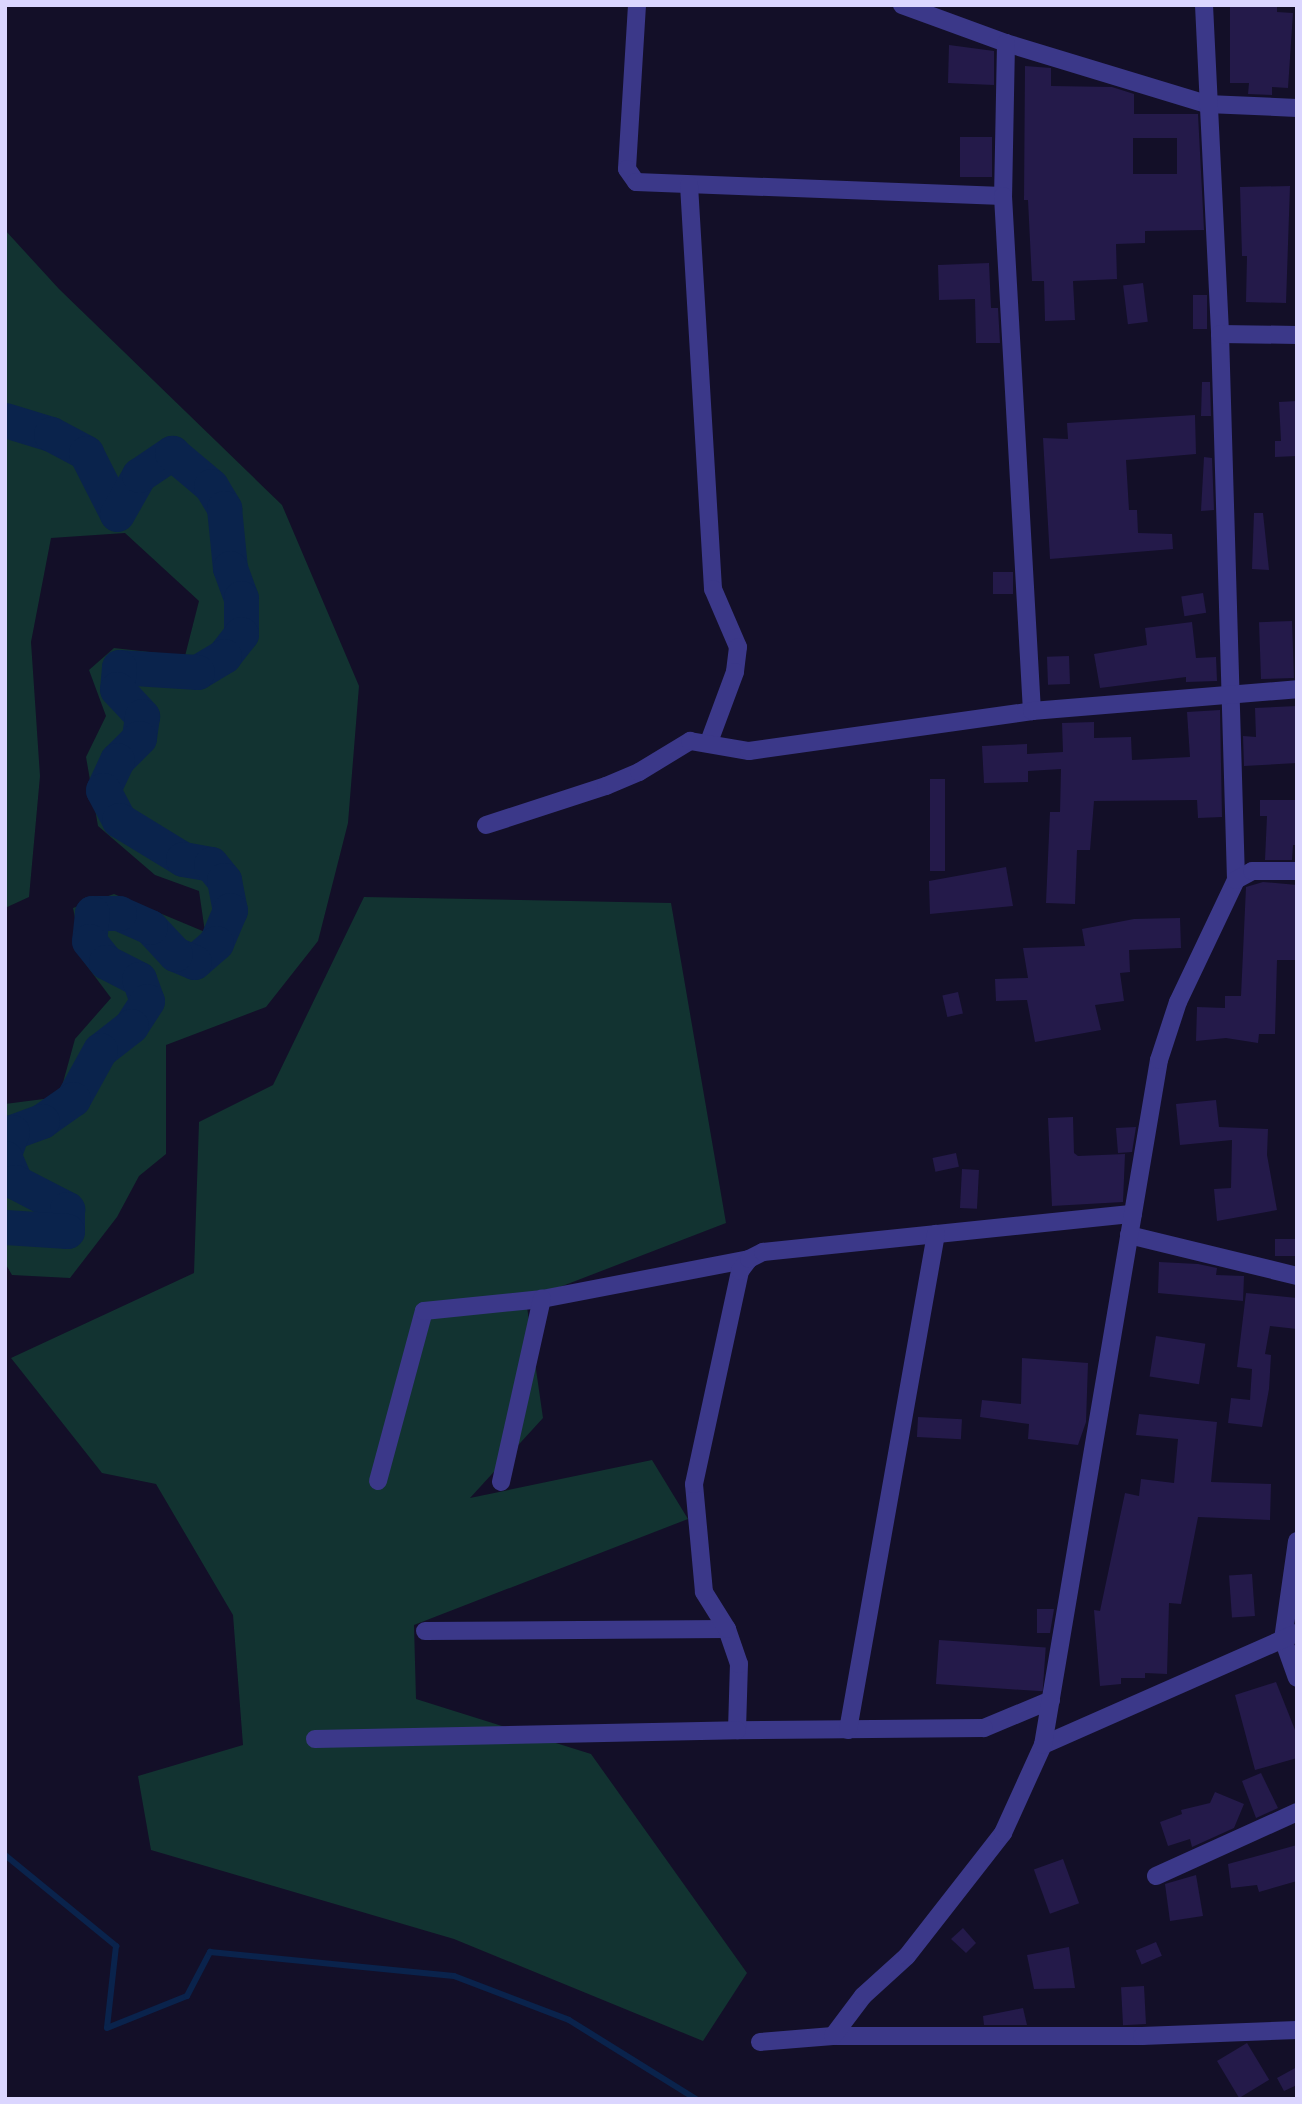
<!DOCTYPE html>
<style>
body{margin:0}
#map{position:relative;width:1302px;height:2104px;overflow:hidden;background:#130f28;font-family:Mulish,sans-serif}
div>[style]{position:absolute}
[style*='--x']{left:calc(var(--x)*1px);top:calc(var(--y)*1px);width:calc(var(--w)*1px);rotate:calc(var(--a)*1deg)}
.green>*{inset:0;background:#123331}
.stream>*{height:6px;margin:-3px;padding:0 3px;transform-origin:3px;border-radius:3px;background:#0a234c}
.river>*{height:35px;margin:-17.5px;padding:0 17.5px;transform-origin:17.5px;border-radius:17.5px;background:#0a234c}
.building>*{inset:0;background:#241a4a;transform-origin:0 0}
.minor>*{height:18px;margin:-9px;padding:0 9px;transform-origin:9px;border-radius:9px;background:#3b3889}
span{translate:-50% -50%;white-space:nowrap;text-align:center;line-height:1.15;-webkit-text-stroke:6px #130f28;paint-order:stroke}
.frame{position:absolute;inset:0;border:7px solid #dbd6ff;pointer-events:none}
</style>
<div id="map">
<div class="green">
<div style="clip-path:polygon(5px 230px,59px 289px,282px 505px,359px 686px,348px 823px,318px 941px,266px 1007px,166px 1045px,166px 1154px,139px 1176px,117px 1217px,70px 1278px,12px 1275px,5px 1263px,5px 1104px,59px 1097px,75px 1039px,111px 998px,84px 962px,73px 908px,114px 894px,205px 932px,199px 891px,155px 875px,98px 826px,86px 757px,106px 716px,89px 670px,114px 648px,185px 656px,199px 601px,125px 533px,51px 538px,31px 642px,40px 776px,29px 897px,5px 908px)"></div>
<div style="clip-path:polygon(364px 897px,671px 903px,726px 1223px,526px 1300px,543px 1418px,470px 1498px,652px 1460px,688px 1519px,414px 1625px,416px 1699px,591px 1754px,747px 1973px,703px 2041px,454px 1939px,151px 1850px,138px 1776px,243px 1745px,233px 1615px,156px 1484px,102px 1473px,11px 1358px,194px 1273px,199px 1122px,273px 1085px)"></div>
</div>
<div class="stream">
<div style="--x:5;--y:1855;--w:144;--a:39.3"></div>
<div style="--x:116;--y:1946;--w:82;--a:96.3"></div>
<div style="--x:107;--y:2028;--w:86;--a:-21.8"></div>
<div style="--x:187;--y:1996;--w:50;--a:-62.4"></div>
<div style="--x:210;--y:1952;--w:245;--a:5.6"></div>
<div style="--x:454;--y:1976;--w:123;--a:20.9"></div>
<div style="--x:569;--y:2020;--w:150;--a:31.9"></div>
</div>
<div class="river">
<div style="--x:5;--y:420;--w:48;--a:16.9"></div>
<div style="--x:51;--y:434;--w:40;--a:28"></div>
<div style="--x:86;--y:453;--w:68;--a:63.1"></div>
<div style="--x:117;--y:514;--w:45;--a:-60.6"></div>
<div style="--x:139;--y:475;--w:40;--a:-34"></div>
<div style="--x:172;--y:453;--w:51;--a:40.2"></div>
<div style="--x:211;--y:486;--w:26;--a:59"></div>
<div style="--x:224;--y:508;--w:60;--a:84.3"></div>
<div style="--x:230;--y:568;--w:32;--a:70"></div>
<div style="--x:241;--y:598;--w:36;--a:90"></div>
<div style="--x:241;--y:634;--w:28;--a:128"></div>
<div style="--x:224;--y:656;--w:31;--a:149"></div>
<div style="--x:197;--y:672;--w:78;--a:-176.3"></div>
<div style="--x:119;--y:667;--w:22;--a:95"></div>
<div style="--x:117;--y:689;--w:37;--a:47"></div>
<div style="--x:142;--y:716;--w:22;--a:98"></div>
<div style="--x:139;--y:738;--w:31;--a:135"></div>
<div style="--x:117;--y:760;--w:33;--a:115"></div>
<div style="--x:103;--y:790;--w:34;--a:62"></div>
<div style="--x:119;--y:820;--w:75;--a:31.4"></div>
<div style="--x:183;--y:859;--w:28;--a:10"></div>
<div style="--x:211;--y:864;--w:21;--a:51"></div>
<div style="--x:224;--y:880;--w:31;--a:79"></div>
<div style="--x:230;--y:910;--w:36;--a:113"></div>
<div style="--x:216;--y:943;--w:29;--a:139"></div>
<div style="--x:194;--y:962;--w:21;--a:-157"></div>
<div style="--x:175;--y:954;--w:37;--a:-133"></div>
<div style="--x:150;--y:927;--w:34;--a:-156"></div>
<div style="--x:119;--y:913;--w:27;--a:180"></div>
<div style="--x:92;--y:913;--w:28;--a:96"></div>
<div style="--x:89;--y:941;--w:27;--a:51"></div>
<div style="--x:106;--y:962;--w:37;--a:27"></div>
<div style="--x:139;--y:979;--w:23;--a:70"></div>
<div style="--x:147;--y:1001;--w:30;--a:123"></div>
<div style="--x:131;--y:1026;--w:39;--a:142"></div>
<div style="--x:100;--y:1050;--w:56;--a:118.9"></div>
<div style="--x:73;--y:1099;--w:38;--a:145"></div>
<div style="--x:42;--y:1121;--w:32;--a:160"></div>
<div style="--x:12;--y:1132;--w:20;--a:110"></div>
<div style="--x:5;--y:1158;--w:26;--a:67"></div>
<div style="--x:15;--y:1182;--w:59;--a:27.4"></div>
<div style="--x:67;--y:1209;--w:22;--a:90"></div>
<div style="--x:67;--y:1231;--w:62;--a:-176.3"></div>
</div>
<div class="building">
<div style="clip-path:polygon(1230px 5px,1277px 5px,1277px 12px,1293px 13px,1288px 88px,1272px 87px,1272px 95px,1248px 94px,1249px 83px,1230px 83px)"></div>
<div style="clip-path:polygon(949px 45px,994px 51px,994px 85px,948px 83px)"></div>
<div style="clip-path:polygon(evenodd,1025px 66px,1051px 68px,1051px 86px,1112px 87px,1134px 94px,1134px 114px,1198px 114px,1204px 230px,1145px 231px,1145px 243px,1116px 244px,1117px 279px,1073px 281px,1075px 320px,1045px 321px,1044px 281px,1032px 281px,1028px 200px,1024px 200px,1025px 66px,1133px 138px,1177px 138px,1177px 174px,1133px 174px,1133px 138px)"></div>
<div style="left:992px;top:137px;width:40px;height:32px;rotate:90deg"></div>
<div style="clip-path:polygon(1290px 186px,1286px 303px,1246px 302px,1247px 256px,1242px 256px,1240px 187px)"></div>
<div style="clip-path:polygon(989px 263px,991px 308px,998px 308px,1000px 343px,976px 343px,975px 299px,939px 300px,938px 265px)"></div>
<div style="left:1143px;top:283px;width:39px;height:20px;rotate:83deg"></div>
<div style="left:1193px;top:295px;width:14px;height:34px"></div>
<div style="clip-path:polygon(1202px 382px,1210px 382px,1211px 416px,1201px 416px)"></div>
<div style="clip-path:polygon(1297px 401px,1297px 456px,1275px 457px,1275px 441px,1281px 441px,1279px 402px)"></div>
<div style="clip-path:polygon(1195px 415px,1196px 454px,1126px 460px,1129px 510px,1137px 510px,1138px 533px,1172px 534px,1173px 549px,1050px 559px,1043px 438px,1068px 439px,1067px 423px)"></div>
<div style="clip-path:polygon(1204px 457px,1212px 458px,1214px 510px,1201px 511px)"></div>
<div style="clip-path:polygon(1254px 513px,1263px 513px,1269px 570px,1252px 569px)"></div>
<div style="left:993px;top:572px;width:20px;height:22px"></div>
<div style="left:1203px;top:593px;width:20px;height:22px;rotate:81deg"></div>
<div style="left:1292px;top:621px;width:57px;height:33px;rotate:88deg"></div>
<div style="clip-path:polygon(1192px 622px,1196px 658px,1216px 657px,1217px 681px,1186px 682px,1186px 677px,1100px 688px,1094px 654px,1147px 645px,1145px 628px)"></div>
<div style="left:1069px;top:656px;width:28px;height:22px;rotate:88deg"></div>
<div style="clip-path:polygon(1297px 706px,1297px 763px,1244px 766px,1243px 736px,1256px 737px,1255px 708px)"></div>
<div style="clip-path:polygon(1220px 710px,1222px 817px,1198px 818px,1197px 800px,1094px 801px,1090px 850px,1077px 850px,1075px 904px,1046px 903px,1050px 812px,1060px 812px,1061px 769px,1028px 771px,1028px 782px,984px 783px,982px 746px,1027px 744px,1027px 754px,1063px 752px,1062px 723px,1094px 722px,1094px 738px,1131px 737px,1132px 760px,1190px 757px,1187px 712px)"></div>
<div style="left:930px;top:779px;width:15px;height:92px"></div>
<div style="clip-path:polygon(1260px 800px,1297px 800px,1297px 845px,1293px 845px,1292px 860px,1265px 860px,1267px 816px,1260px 816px)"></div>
<div style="clip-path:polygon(1006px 867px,1013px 906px,930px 914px,929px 881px)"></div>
<div style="clip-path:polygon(1263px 882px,1297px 885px,1297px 960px,1277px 960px,1275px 1034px,1259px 1034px,1258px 1043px,1226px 1038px,1196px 1041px,1197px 1007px,1225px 1008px,1225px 996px,1241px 996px,1246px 887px)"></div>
<div style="clip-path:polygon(1180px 918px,1181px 948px,1129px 950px,1130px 972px,1120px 973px,1124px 1001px,1095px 1005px,1101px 1030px,1035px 1042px,1027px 1000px,996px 1001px,995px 979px,1028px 978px,1023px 948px,1085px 946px,1082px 929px,1134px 919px)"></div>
<div style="left:958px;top:992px;width:22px;height:16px;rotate:77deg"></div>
<div style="clip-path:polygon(1216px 1100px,1219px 1127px,1268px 1129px,1267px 1155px,1277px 1210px,1217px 1221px,1214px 1189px,1231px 1188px,1232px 1140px,1180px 1145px,1176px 1104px)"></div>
<div style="clip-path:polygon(1073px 1117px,1074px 1153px,1078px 1156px,1125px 1154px,1123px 1202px,1052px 1206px,1048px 1118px)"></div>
<div style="clip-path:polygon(1136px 1127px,1132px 1152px,1118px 1153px,1116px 1128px)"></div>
<div style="left:956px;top:1153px;width:14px;height:24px;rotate:78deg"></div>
<div style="left:962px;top:1169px;width:17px;height:39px;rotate:3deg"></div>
<div style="left:1275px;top:1239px;width:22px;height:17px"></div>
<div style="clip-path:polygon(1159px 1262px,1198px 1264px,1217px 1268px,1216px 1275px,1244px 1276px,1243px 1301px,1158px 1293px)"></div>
<div style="clip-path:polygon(1246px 1293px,1297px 1298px,1297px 1329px,1270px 1326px,1265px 1354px,1271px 1355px,1269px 1389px,1262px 1427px,1228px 1423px,1231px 1398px,1250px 1400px,1252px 1369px,1237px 1367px)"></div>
<div style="left:1156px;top:1336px;width:50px;height:41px;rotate:9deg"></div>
<div style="clip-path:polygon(1022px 1358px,1088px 1363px,1086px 1422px,1078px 1445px,1028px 1439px,1029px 1424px,980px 1417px,982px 1400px,1021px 1404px)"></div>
<div style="clip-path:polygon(1139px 1414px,1217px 1422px,1211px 1482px,1271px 1484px,1270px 1520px,1198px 1517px,1181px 1604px,1169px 1603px,1167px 1674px,1145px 1673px,1145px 1678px,1121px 1678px,1121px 1684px,1100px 1686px,1094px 1610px,1100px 1611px,1125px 1493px,1139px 1496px,1141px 1479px,1174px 1483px,1178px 1439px,1136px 1435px)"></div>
<div style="left:918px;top:1417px;width:44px;height:20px;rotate:3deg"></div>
<div style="left:1252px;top:1574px;width:42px;height:23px;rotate:86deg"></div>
<div style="clip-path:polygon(1037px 1609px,1054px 1609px,1050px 1633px,1037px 1633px)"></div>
<div style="left:939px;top:1640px;width:107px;height:44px;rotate:4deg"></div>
<div style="clip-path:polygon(1276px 1682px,1297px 1735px,1297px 1758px,1255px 1770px,1235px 1695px)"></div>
<div style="clip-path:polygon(1261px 1773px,1278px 1808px,1256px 1818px,1242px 1781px)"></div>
<div style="clip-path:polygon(1215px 1792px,1244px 1804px,1234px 1828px,1192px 1847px,1190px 1839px,1168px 1846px,1160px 1822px,1182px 1814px,1181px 1810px,1210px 1803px)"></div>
<div style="clip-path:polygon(1297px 1845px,1297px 1881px,1259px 1892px,1257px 1885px,1231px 1888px,1228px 1864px)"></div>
<div style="left:1063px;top:1859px;width:47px;height:31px;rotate:70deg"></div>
<div style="clip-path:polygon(1196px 1875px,1203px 1916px,1170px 1921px,1165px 1884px)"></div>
<div style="clip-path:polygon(963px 1928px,976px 1943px,966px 1953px,951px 1939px)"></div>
<div style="left:1156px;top:1942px;width:15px;height:22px;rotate:67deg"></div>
<div style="clip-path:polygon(1069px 1947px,1075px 1988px,1034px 1989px,1027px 1955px)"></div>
<div style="left:1144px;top:1986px;width:38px;height:23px;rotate:87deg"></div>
<div style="clip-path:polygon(1023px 2008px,1027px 2025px,984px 2025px,983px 2016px)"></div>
<div style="left:1247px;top:2043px;width:43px;height:35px;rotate:59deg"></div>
<div style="clip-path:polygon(1297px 2067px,1297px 2085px,1284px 2091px,1277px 2078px)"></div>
</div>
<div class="minor">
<div style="--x:637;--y:5;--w:164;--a:93.5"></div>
<div style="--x:627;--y:169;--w:16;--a:55"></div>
<div style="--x:636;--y:182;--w:367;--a:2.2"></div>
<div style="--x:902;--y:5;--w:111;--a:20.1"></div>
<div style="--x:1006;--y:43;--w:210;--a:16.9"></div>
<div style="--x:1207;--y:104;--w:90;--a:2.5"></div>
<div style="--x:1204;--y:5;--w:329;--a:87.2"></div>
<div style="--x:1220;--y:334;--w:546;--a:88.32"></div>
<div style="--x:1006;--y:43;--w:153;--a:91.1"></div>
<div style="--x:1003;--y:196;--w:516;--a:86.78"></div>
<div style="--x:689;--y:185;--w:405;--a:86.6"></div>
<div style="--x:713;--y:589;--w:63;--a:66.7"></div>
<div style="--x:738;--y:647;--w:25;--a:97"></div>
<div style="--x:735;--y:672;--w:75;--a:110.4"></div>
<div style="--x:1220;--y:334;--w:77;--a:0.7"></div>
<div style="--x:486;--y:825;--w:126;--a:-18"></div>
<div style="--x:606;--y:786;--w:36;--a:-23"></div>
<div style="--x:639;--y:772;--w:60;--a:-31.3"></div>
<div style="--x:690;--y:741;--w:60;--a:9.6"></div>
<div style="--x:749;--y:751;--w:286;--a:-8"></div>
<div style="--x:1032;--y:711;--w:266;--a:-4.7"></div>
<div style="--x:1129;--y:1235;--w:173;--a:13.7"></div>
<div style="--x:378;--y:1481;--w:176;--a:-74.9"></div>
<div style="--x:424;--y:1311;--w:119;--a:-5.8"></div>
<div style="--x:542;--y:1299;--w:211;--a:-10.9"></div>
<div style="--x:501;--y:1482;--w:188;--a:-77.4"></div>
<div style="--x:1297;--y:1541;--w:99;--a:98.1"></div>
<div style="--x:1283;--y:1639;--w:41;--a:70.3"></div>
<div style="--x:425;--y:1631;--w:302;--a:-0.4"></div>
<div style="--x:1051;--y:1700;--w:73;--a:157.3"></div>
<div style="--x:984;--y:1728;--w:247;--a:179.5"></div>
<div style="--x:737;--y:1730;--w:66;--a:-88.3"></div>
<div style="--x:739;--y:1664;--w:37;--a:-109"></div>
<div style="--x:727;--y:1629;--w:44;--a:-121.9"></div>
<div style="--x:704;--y:1592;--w:108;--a:-95.3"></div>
<div style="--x:694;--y:1484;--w:218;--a:-77.8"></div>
<div style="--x:740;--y:1271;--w:15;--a:-53"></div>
<div style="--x:749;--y:1259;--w:16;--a:-27"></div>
<div style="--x:763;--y:1252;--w:372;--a:-5.9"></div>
<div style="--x:848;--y:1730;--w:504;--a:-79.94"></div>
<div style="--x:315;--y:1739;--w:422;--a:-1.2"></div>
<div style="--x:1043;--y:1745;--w:278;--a:-23.8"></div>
<div style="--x:1156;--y:1876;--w:155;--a:-24.4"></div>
<div style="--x:833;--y:2036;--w:309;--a:0"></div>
<div style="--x:1142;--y:2036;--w:155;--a:-2.2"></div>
<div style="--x:760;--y:2042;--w:73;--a:-4.7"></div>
<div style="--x:833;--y:2036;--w:50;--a:-53.1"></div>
<div style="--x:863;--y:1996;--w:59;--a:-42.3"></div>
<div style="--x:907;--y:1956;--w:156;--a:-52"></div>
<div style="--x:1003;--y:1833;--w:97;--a:-65.6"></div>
<div style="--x:1043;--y:1745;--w:695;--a:-80.39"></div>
<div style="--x:1159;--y:1060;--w:61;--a:-71.9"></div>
<div style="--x:1178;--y:1002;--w:135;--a:-64.6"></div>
<div style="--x:1236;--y:880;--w:18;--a:-29"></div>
<div style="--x:1252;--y:871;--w:45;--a:0"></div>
</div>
<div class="frame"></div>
</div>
